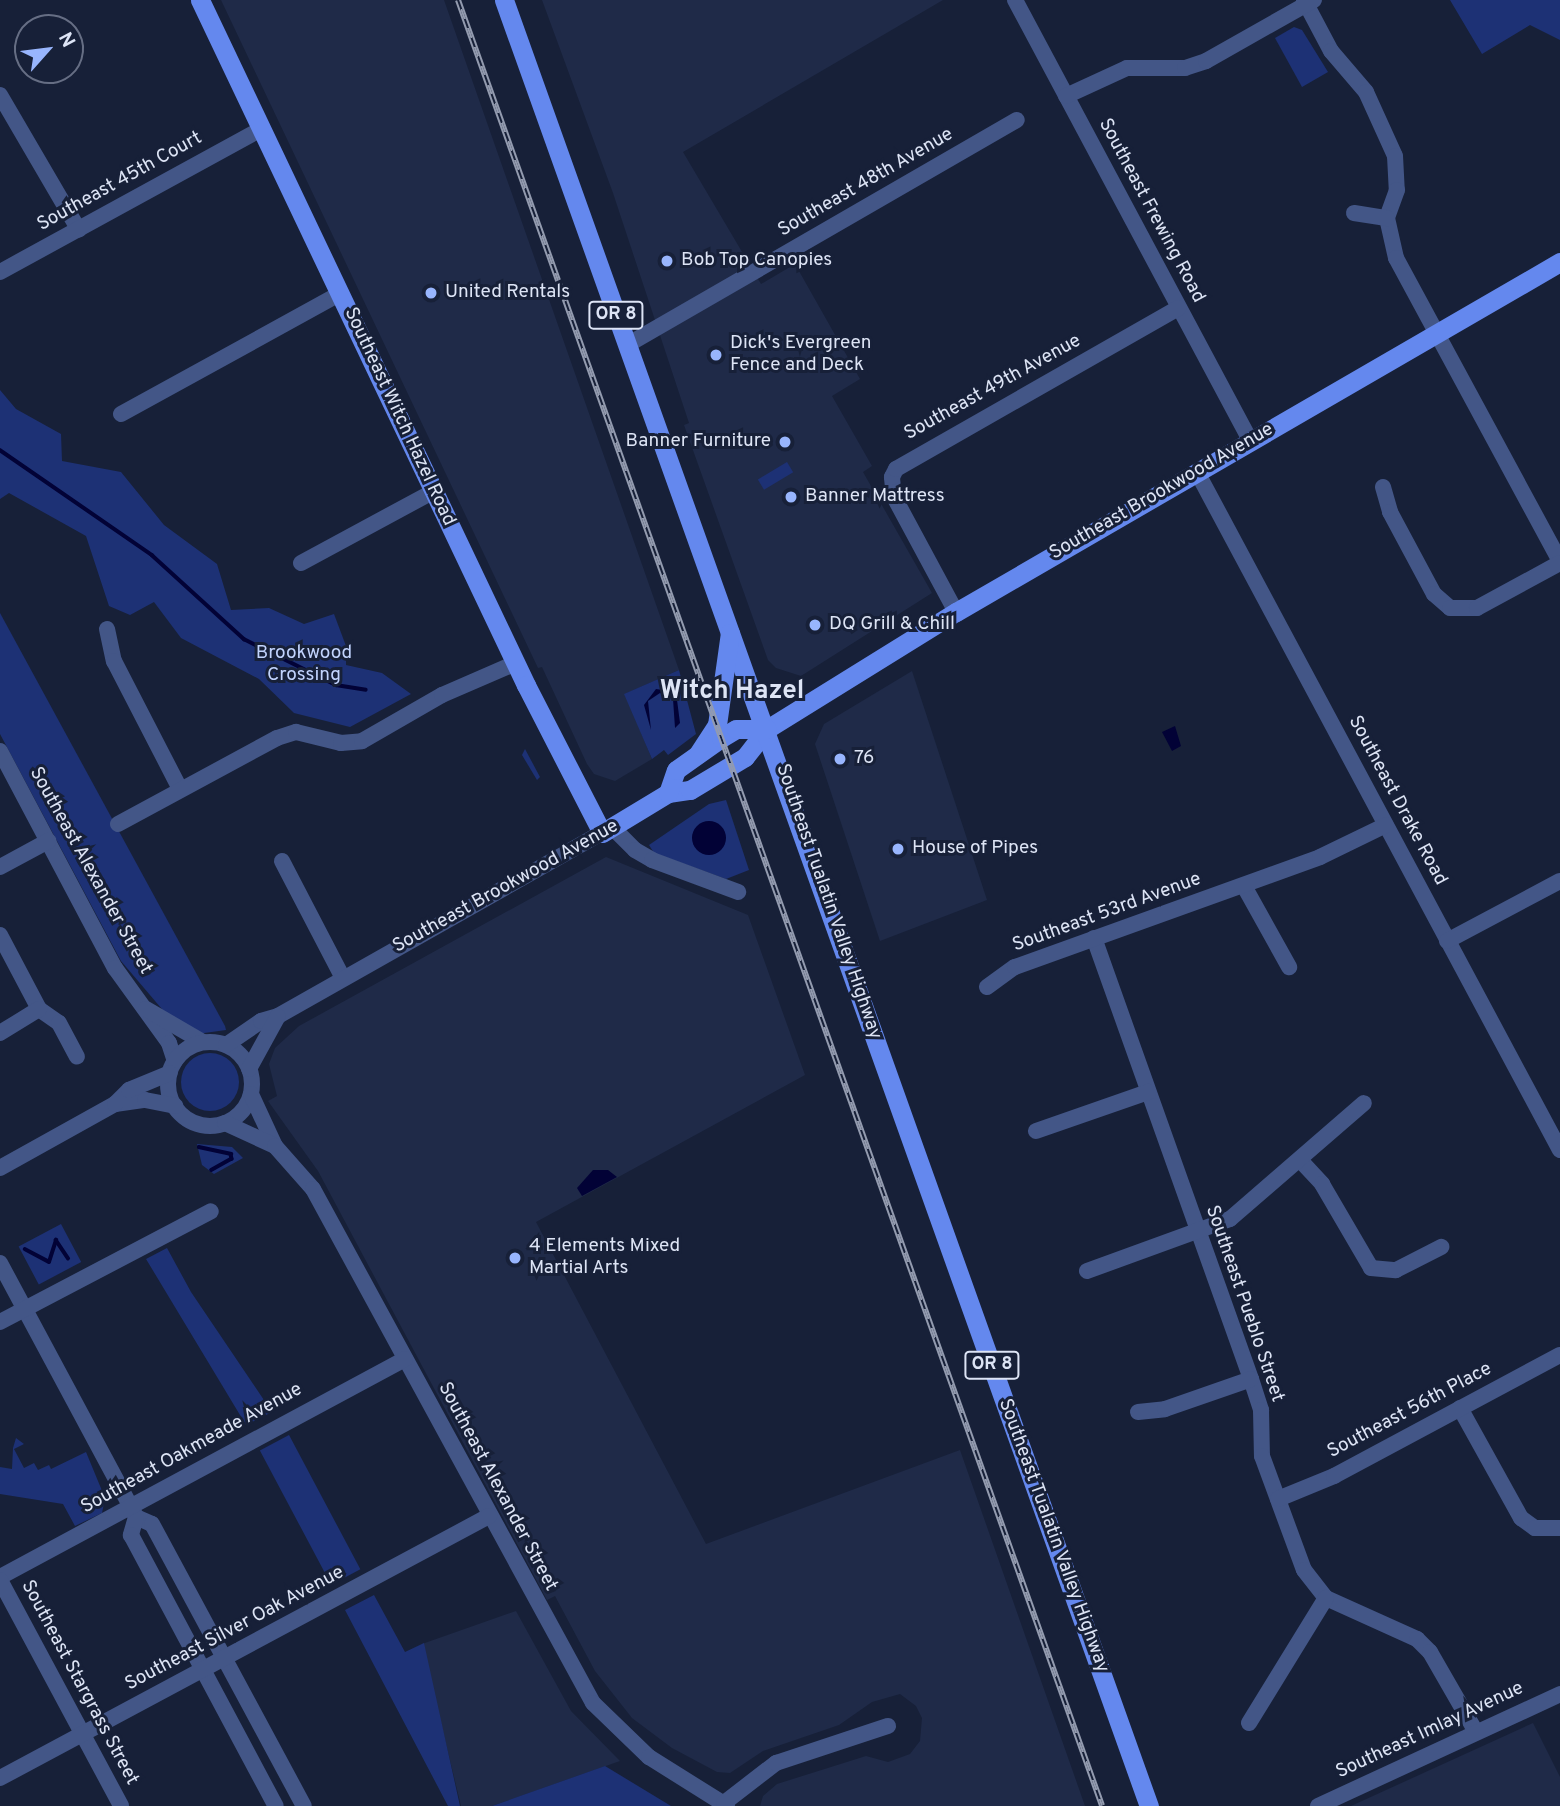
<!DOCTYPE html>
<style>
body{margin:0}
#map{position:relative;width:1560px;height:1806px;overflow:hidden;background:#172038;font-family:Overpass,sans-serif}
div>[style]{position:absolute}
[style*='--x']{left:calc(var(--x)*1px);top:calc(var(--y)*1px);width:calc(var(--w)*1px);rotate:calc(var(--a)*1deg)}
.built>*{inset:0;background:#1f2a48}
.green>*{inset:0;background:#1d3175;transform-origin:0 0}
.round{border-radius:50%}
.water>*{inset:0;background:#020236}
.stream>*{height:3.5px;margin:-1.75px;padding:0 1.75px;transform-origin:1.75px;border-radius:1.75px;background:#020236}
.minor>*{height:16px;margin:-8px;padding:0 8px;transform-origin:8px;border-radius:8px;background:#435687}
.minor>.ring{margin:-8px;padding:0;box-sizing:content-box;background:none;border:16px solid #435687;border-radius:50%}
.major>*{height:19px;margin:-9.5px;padding:0 9.5px;transform-origin:9.5px;border-radius:9.5px;background:#6488ee}
.rail>*{height:6px;margin-top:-3px;transform-origin:0;background:repeating-linear-gradient(90deg,#172038 0 10px,#939baf 0 20px);box-sizing:border-box;border-block:2px solid #939baf}
.dots>*{width:19px;height:19px;translate:-50% -50%;box-sizing:border-box;border:4px solid #172038;border-radius:50%}
span{translate:-50% -50%;white-space:nowrap;text-align:center;line-height:1.15;-webkit-text-stroke:6px #172038;paint-order:stroke}
.shield-label span{padding:2px 5px;background:#172038;border:2px solid;border-radius:5px;-webkit-text-stroke-width:0}
.shield-label{font-size:18px;color:#dde4f5;font-weight:700}
.street-label{font-size:19px;color:#dde4f5}
.poi-label{font-size:19px;color:#dde4f5}
.left{translate:0 -50%;text-align:left}
.right{translate:-100% -50%;text-align:right}
.park-label{font-size:19px;color:#c2d4fe}
.district-label{font-size:26px;color:#dde4f5;font-weight:700}
.north{position:absolute;left:14px;top:14px;width:70px;height:70px;box-sizing:border-box;background:#172038;border:2px solid #666e84;border-radius:50%;rotate:62deg;font-size:19px;font-weight:700;line-height:28px;text-align:center;color:#dde4f5}
.north::after{content:'';display:block;margin:auto;width:24px;height:32px;background:#98b5fd;clip-path:polygon(50% 0,100% 100%,50% 72%,0 100%)}
</style>
<div id="map">
<div class="built">
<div style="clip-path:polygon(221px 0,444px 0,679px 670px,625px 694px,652px 759px,615px 781px,594px 774px,587px 764px,542px 667px,538px 668px)"></div>
<div style="clip-path:polygon(542px 0,943px 0,683px 152px,761px 284px,795px 264px,860px 379px,832px 396px,872px 466px,863px 472px,932px 593px,801px 676px,776px 668px,768px 660px,684px 425px,689px 423px,613px 193px)"></div>
<div style="clip-path:polygon(912px 671px,987px 900px,880px 941px,815px 744px,824px 724px)"></div>
<div style="clip-path:polygon(606px 857px,748px 915px,805px 1075px,536px 1222px,706px 1544px,960px 1450px,1085px 1806px,760px 1806px,763px 1796px,777px 1784px,866px 1756px,888px 1762px,910px 1754px,920px 1741px,922px 1718px,916px 1706px,900px 1694px,872px 1702px,839px 1725px,763px 1751px,730px 1773px,717px 1772px,672px 1748px,632px 1718px,595px 1671px,555px 1596px,547px 1600px,318px 1171px,268px 1101px,277px 1096px,269px 1064px,275px 1048px,299px 1026px)"></div>
<div style="clip-path:polygon(516px 1611px,571px 1711px,620px 1761px,492px 1806px,461px 1806px,422px 1644px)"></div>
<div style="clip-path:polygon(1533px 1723px,1560px 1777px,1560px 1806px,1351px 1806px)"></div>
</div>
<div class="green">
<div style="clip-path:polygon(1450px 0,1560px 0,1560px 40px,1530px 25px,1482px 54px)"></div>
<div style="clip-path:polygon(1294px 27px,1302px 30px,1328px 72px,1302px 87px,1275px 38px)"></div>
<div style="clip-path:polygon(0 390px,16px 409px,61px 434px,62px 461px,121px 472px,164px 525px,217px 564px,231px 610px,269px 608px,304px 624px,334px 614px,346px 646px,346px 665px,382px 673px,411px 694px,350px 727px,294px 713px,259px 679px,181px 638px,154px 602px,130px 615px,109px 606px,86px 536px,9px 493px,0 499px)"></div>
<div style="left:787px;top:462px;width:12px;height:34px;rotate:59deg"></div>
<div style="clip-path:polygon(0 613px,225px 1026px,226px 1030px,197px 1034px,167px 1015px,121px 961px,0 734px)"></div>
<div style="clip-path:polygon(679px 670px,696px 734px,668px 755px,664px 750px,652px 759px,624px 694px)"></div>
<div style="clip-path:polygon(525px 749px,540px 777px,537px 780px,522px 755px)"></div>
<div style="clip-path:polygon(726px 800px,749px 870px,726px 879px,654px 853px,649px 845px,709px 804px)"></div>
<div class="round" style="left:181px;top:1053px;width:58px;height:58px"></div>
<div style="clip-path:polygon(197px 1144px,232px 1147px,243px 1158px,214px 1174px,202px 1165px)"></div>
<div style="left:61px;top:1224px;width:43px;height:48px;rotate:62deg"></div>
<div style="clip-path:polygon(167px 1248px,191px 1292px,272px 1412px,246px 1425px,146px 1259px)"></div>
<div style="left:289px;top:1435px;width:152px;height:33px;rotate:62deg"></div>
<div style="clip-path:polygon(16px 1438px,24px 1444px,14px 1449px,24px 1468px,34px 1463px,38px 1470px,49px 1465px,51px 1469px,86px 1452px,105px 1498px,102px 1513px,75px 1526px,63px 1504px,0 1494px,0 1467px,12px 1469px,13px 1448px)"></div>
<div style="clip-path:polygon(374px 1595px,405px 1652px,424px 1643px,460px 1806px,448px 1806px,345px 1610px)"></div>
<div style="clip-path:polygon(605px 1766px,671px 1806px,492px 1806px)"></div>
</div>
<div class="water">
<div style="clip-path:polygon(656px 689px,670px 691px,677px 700px,680px 723px,675px 728px,673px 699px,660px 693px,648px 701px,651px 730px,644px 705px)"></div>
<div style="clip-path:polygon(1175px 726px,1181px 746px,1172px 751px,1162px 732px)"></div>
<div class="round" style="left:692px;top:821px;width:34px;height:34px"></div>
<div style="clip-path:polygon(593px 1170px,608px 1170px,617px 1177px,582px 1196px,577px 1188px)"></div>
</div>
<div class="stream">
<div style="--x:0;--y:450;--w:185;--a:34.6"></div>
<div style="--x:152;--y:555;--w:125;--a:42.4"></div>
<div style="--x:244;--y:639;--w:103;--a:26.6"></div>
<div style="--x:336;--y:685;--w:30;--a:9"></div>
<div style="--x:199;--y:1147;--w:33;--a:12"></div>
<div style="--x:231;--y:1154;--w:5;--a:79"></div>
<div style="--x:232;--y:1159;--w:23;--a:151"></div>
<div style="--x:25;--y:1249;--w:27;--a:28"></div>
<div style="--x:49;--y:1262;--w:23;--a:-72"></div>
<div style="--x:56;--y:1240;--w:22;--a:56"></div>
</div>
<div class="minor">
<div style="--x:1015;--y:0;--w:500;--a:61.9"></div>
<div style="--x:1304;--y:0;--w:58;--a:62.1"></div>
<div style="--x:1331;--y:51;--w:54;--a:49.5"></div>
<div style="--x:1366;--y:92;--w:70;--a:65.6"></div>
<div style="--x:1395;--y:156;--w:34;--a:87"></div>
<div style="--x:1397;--y:190;--w:30;--a:110"></div>
<div style="--x:1387;--y:218;--w:41;--a:77.3"></div>
<div style="--x:1396;--y:258;--w:345;--a:61.6"></div>
<div style="--x:0;--y:95;--w:156;--a:59.7"></div>
<div style="--x:1066;--y:96;--w:67;--a:-24.7"></div>
<div style="--x:1127;--y:68;--w:58;--a:0"></div>
<div style="--x:1185;--y:68;--w:22;--a:-18"></div>
<div style="--x:1206;--y:61;--w:124;--a:-29.5"></div>
<div style="--x:1354;--y:213;--w:33;--a:9"></div>
<div style="--x:0;--y:272;--w:298;--a:-28.7"></div>
<div style="--x:627;--y:345;--w:450;--a:-30"></div>
<div style="--x:121;--y:414;--w:251;--a:-28.8"></div>
<div style="--x:1197;--y:472;--w:769;--a:61.84"></div>
<div style="--x:1383;--y:487;--w:26;--a:74"></div>
<div style="--x:1390;--y:512;--w:93;--a:61.8"></div>
<div style="--x:1434;--y:594;--w:21;--a:41"></div>
<div style="--x:1450;--y:608;--w:27;--a:0"></div>
<div style="--x:1477;--y:608;--w:94;--a:-28.5"></div>
<div style="--x:301;--y:563;--w:151;--a:-28.4"></div>
<div style="--x:956;--y:612;--w:131;--a:-118.3"></div>
<div style="--x:894;--y:497;--w:20;--a:-96"></div>
<div style="--x:892;--y:477;--w:9;--a:-63"></div>
<div style="--x:896;--y:469;--w:325;--a:-29.7"></div>
<div style="--x:107;--y:629;--w:33;--a:78"></div>
<div style="--x:114;--y:661;--w:144;--a:62.7"></div>
<div style="--x:0;--y:751;--w:246;--a:62.1"></div>
<div style="--x:115;--y:968;--w:92;--a:54.2"></div>
<div style="--x:169;--y:1043;--w:19;--a:72"></div>
<div style="--x:118;--y:824;--w:181;--a:-28.4"></div>
<div style="--x:277;--y:738;--w:20;--a:-18"></div>
<div style="--x:296;--y:732;--w:46;--a:13.7"></div>
<div style="--x:341;--y:743;--w:21;--a:-5"></div>
<div style="--x:362;--y:741;--w:92;--a:-29.9"></div>
<div style="--x:442;--y:695;--w:81;--a:-23.4"></div>
<div style="--x:613;--y:828;--w:31;--a:45"></div>
<div style="--x:635;--y:850;--w:20;--a:30"></div>
<div style="--x:652;--y:860;--w:92;--a:20.4"></div>
<div style="--x:282;--y:861;--w:132;--a:62.5"></div>
<div style="--x:0;--y:867;--w:55;--a:-28.4"></div>
<div style="--x:1244;--y:886;--w:93;--a:60.9"></div>
<div style="--x:0;--y:935;--w:84;--a:62.2"></div>
<div style="--x:39;--y:1009;--w:24;--a:35"></div>
<div style="--x:59;--y:1023;--w:38;--a:62"></div>
<div style="--x:1094;--y:938;--w:468;--a:70.4"></div>
<div style="--x:1251;--y:1379;--w:33;--a:72"></div>
<div style="--x:1261;--y:1410;--w:46;--a:88.8"></div>
<div style="--x:1262;--y:1456;--w:121;--a:69.8"></div>
<div style="--x:1304;--y:1570;--w:36;--a:52"></div>
<div style="--x:1326;--y:1598;--w:100;--a:24.3"></div>
<div style="--x:1417;--y:1639;--w:18;--a:45"></div>
<div style="--x:1430;--y:1652;--w:92;--a:60.1"></div>
<div style="--x:1447;--y:941;--w:128;--a:-28"></div>
<div style="--x:987;--y:987;--w:34;--a:-36"></div>
<div style="--x:1015;--y:967;--w:324;--a:-19.8"></div>
<div style="--x:1320;--y:857;--w:73;--a:-25.9"></div>
<div style="--x:146;--y:1009;--w:66;--a:30.1"></div>
<div style="--x:0;--y:1033;--w:46;--a:-31.6"></div>
<div class="ring" style="left:168px;top:1042px;width:68px;height:68px"></div>
<div style="--x:226;--y:1045;--w:42;--a:-34.4"></div>
<div style="--x:261;--y:1021;--w:18;--a:-16"></div>
<div style="--x:278;--y:1016;--w:372;--a:-29.5"></div>
<div style="--x:249;--y:1069;--w:60;--a:-61.3"></div>
<div style="--x:251;--y:1094;--w:57;--a:65.2"></div>
<div style="--x:115;--y:1104;--w:30;--a:-8"></div>
<div style="--x:145;--y:1100;--w:31;--a:11"></div>
<div style="--x:225;--y:1123;--w:55;--a:24.7"></div>
<div style="--x:275;--y:1146;--w:57;--a:48.5"></div>
<div style="--x:313;--y:1189;--w:585;--a:61.42"></div>
<div style="--x:593;--y:1703;--w:78;--a:44"></div>
<div style="--x:649;--y:1757;--w:92;--a:32.1"></div>
<div style="--x:1036;--y:1131;--w:119;--a:-19.2"></div>
<div style="--x:1300;--y:1160;--w:33;--a:47"></div>
<div style="--x:1322;--y:1184;--w:97;--a:59.7"></div>
<div style="--x:1371;--y:1268;--w:25;--a:5"></div>
<div style="--x:1396;--y:1270;--w:51;--a:-27.1"></div>
<div style="--x:0;--y:1168;--w:132;--a:-29.1"></div>
<div style="--x:115;--y:1104;--w:20;--a:-45"></div>
<div style="--x:129;--y:1090;--w:44;--a:-22.5"></div>
<div style="--x:0;--y:1263;--w:288;--a:61.8"></div>
<div style="--x:136;--y:1517;--w:17;--a:24"></div>
<div style="--x:152;--y:1524;--w:320;--a:61.7"></div>
<div style="--x:1087;--y:1271;--w:152;--a:-20"></div>
<div style="--x:1230;--y:1219;--w:177;--a:-40.9"></div>
<div style="--x:0;--y:1322;--w:238;--a:-27.7"></div>
<div style="--x:1460;--y:1408;--w:126;--a:61"></div>
<div style="--x:1521;--y:1518;--w:17;--a:36"></div>
<div style="--x:1535;--y:1528;--w:25;--a:0"></div>
<div style="--x:1138;--y:1412;--w:27;--a:-6"></div>
<div style="--x:1165;--y:1409;--w:91;--a:-19.2"></div>
<div style="--x:1278;--y:1499;--w:61;--a:-22.3"></div>
<div style="--x:1334;--y:1476;--w:256;--a:-28.2"></div>
<div style="--x:136;--y:1517;--w:19;--a:106"></div>
<div style="--x:131;--y:1535;--w:307;--a:61.9"></div>
<div style="--x:0;--y:1577;--w:460;--a:-28.3"></div>
<div style="--x:0;--y:1580;--w:256;--a:61.8"></div>
<div style="--x:1249;--y:1723;--w:147;--a:-58.4"></div>
<div style="--x:0;--y:1778;--w:555;--a:-28.18"></div>
<div style="--x:724;--y:1803;--w:66;--a:-37.6"></div>
<div style="--x:776;--y:1763;--w:118;--a:-18.3"></div>
<div style="--x:1318;--y:1806;--w:267;--a:-24.8"></div>
</div>
<div class="major">
<div style="--x:200;--y:0;--w:759;--a:64.55"></div>
<div style="--x:526;--y:685;--w:166;--a:62.8"></div>
<div style="--x:602;--y:833;--w:77;--a:-31.2"></div>
<div style="--x:668;--y:793;--w:22;--a:-8"></div>
<div style="--x:690;--y:790;--w:64;--a:-31"></div>
<div style="--x:745;--y:757;--w:36;--a:-52"></div>
<div style="--x:767;--y:729;--w:222;--a:-31.8"></div>
<div style="--x:956;--y:612;--w:698;--a:-30.09"></div>
<div style="--x:504;--y:0;--w:1918;--a:70.35"></div>
<div style="--x:698;--y:754;--w:35;--a:-57"></div>
<div style="--x:717;--y:725;--w:93;--a:-82"></div>
<div style="--x:668;--y:793;--w:24;--a:-71"></div>
<div style="--x:676;--y:770;--w:55;--a:-35.4"></div>
<div style="--x:721;--y:738;--w:17;--a:-31"></div>
<div style="--x:736;--y:729;--w:31;--a:0"></div>
</div>
<div class="rail">
<div style="--x:458;--y:0;--w:1917;--a:70.37"></div>
</div>
<div class="dots">
<div style="left:667px;top:261px;background:#98b5fd"></div>
<div style="left:431px;top:293px;background:#98b5fd"></div>
<div style="left:716px;top:355px;background:#98b5fd"></div>
<div style="left:785px;top:442px;background:#98b5fd"></div>
<div style="left:791px;top:497px;background:#98b5fd"></div>
<div style="left:815px;top:625px;background:#98b5fd"></div>
<div style="left:840px;top:759px;background:#98b5fd"></div>
<div style="left:898px;top:849px;background:#98b5fd"></div>
<div style="left:515px;top:1258px;background:#98b5fd"></div>
</div>
<div class="shield-label">
<span style="left:616px;top:315px">OR 8</span>
<span style="left:992px;top:1365px">OR 8</span>
</div>
<div class="street-label">
<span style="left:120px;top:182px;rotate:-29deg">Southeast 45th Court</span>
<span style="left:866px;top:183px;rotate:-30deg">Southeast 48th Avenue</span>
<span style="left:1151px;top:211px;rotate:62deg">Southeast Frewing Road</span>
<span style="left:993px;top:388px;rotate:-29deg">Southeast 49th Avenue</span>
<span style="left:399px;top:417px;rotate:65deg">Southeast Witch Hazel Road</span>
<span style="left:1162px;top:492px;rotate:-30deg">Southeast Brookwood Avenue</span>
<span style="left:1397px;top:801px;rotate:62deg">Southeast Drake Road</span>
<span style="left:90px;top:871px;rotate:61deg">Southeast Alexander Street</span>
<span style="left:506px;top:887px;rotate:-29deg">Southeast Brookwood Avenue</span>
<span style="left:828px;top:902px;rotate:71deg">Southeast Tualatin Valley Highway</span>
<span style="left:1107px;top:913px;rotate:-20deg">Southeast 53rd Avenue</span>
<span style="left:1244px;top:1304px;rotate:71deg">Southeast Pueblo Street</span>
<span style="left:1410px;top:1411px;rotate:-28deg">Southeast 56th Place</span>
<span style="left:192px;top:1449px;rotate:-29deg">Southeast Oakmeade Avenue</span>
<span style="left:497px;top:1487px;rotate:62deg">Southeast Alexander Street</span>
<span style="left:1053px;top:1536px;rotate:70deg">Southeast Tualatin Valley Highway</span>
<span style="left:235px;top:1629px;rotate:-28deg">Southeast Silver Oak Avenue</span>
<span style="left:79px;top:1683px;rotate:62deg">Southeast Stargrass Street</span>
<span style="left:1430px;top:1731px;rotate:-25deg">Southeast Imlay Avenue</span>
</div>
<div class="poi-label">
<span class="left" style="left:681px;top:261px">Bob Top Canopies</span>
<span class="left" style="left:445px;top:293px">United Rentals</span>
<span class="left" style="left:730px;top:355px">Dick's Evergreen<br>Fence and Deck</span>
<span class="right" style="left:771px;top:442px">Banner Furniture</span>
<span class="left" style="left:805px;top:497px">Banner Mattress</span>
<span class="left" style="left:829px;top:625px">DQ Grill &amp; Chill</span>
<span class="left" style="left:854px;top:759px">76</span>
<span class="left" style="left:912px;top:849px">House of Pipes</span>
<span class="left" style="left:529px;top:1258px">4 Elements Mixed<br>Martial Arts</span>
</div>
<div class="park-label">
<span style="left:304px;top:665px">Brookwood<br>Crossing</span>
</div>
<div class="district-label">
<span style="left:732px;top:692px">Witch Hazel</span>
</div>
<div class="north">N</div>
</div>
